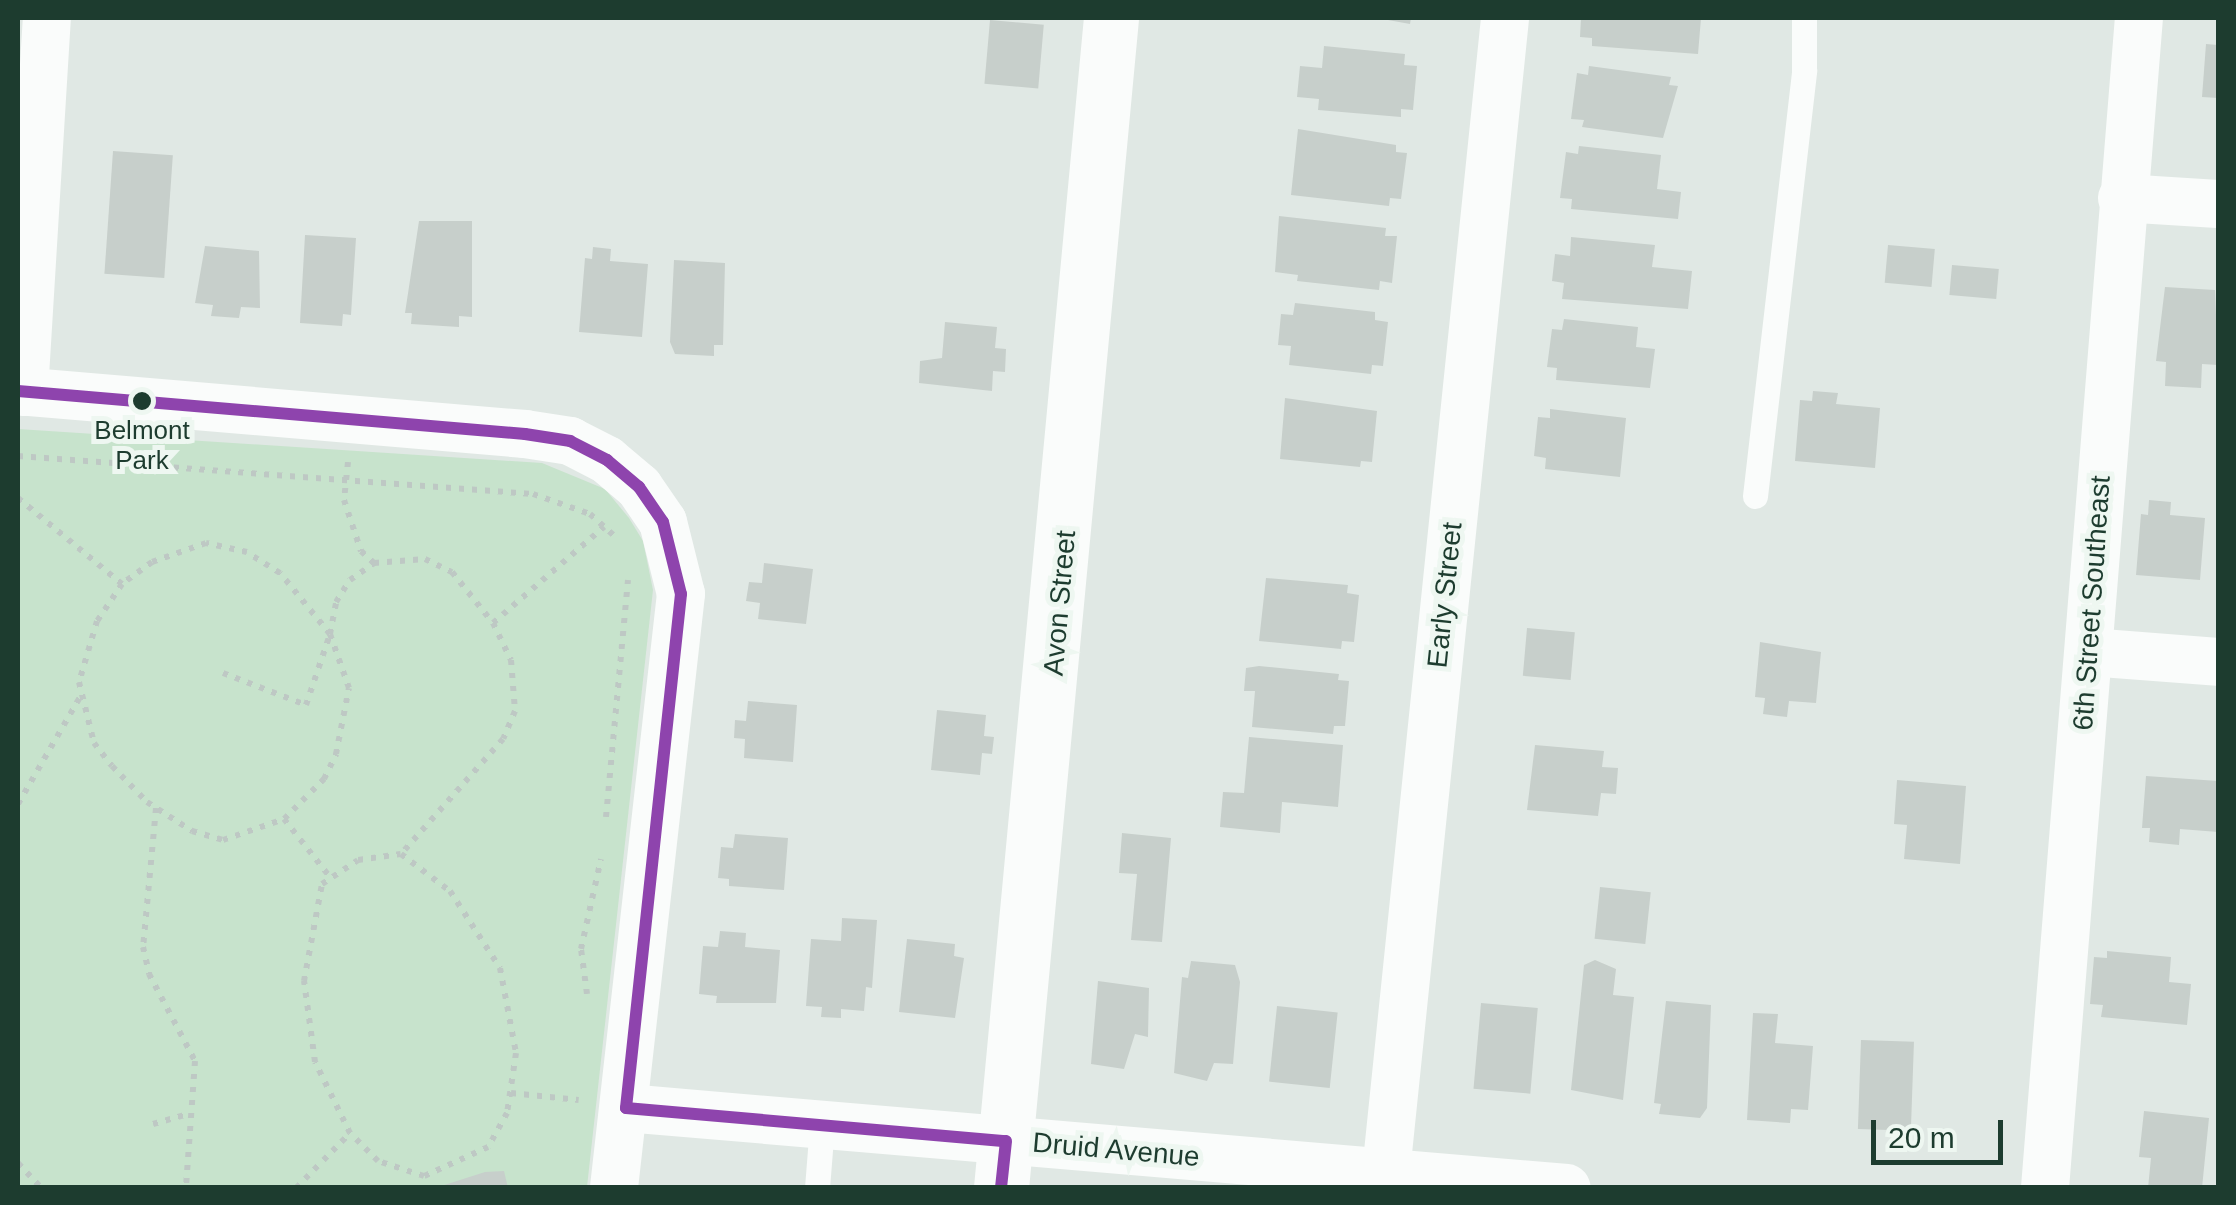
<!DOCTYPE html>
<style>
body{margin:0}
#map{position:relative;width:2236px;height:1205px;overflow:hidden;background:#e0e8e4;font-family:Arial,sans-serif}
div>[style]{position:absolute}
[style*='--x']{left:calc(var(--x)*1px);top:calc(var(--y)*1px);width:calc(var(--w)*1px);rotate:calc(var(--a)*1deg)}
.green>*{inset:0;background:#c7e3cc}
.building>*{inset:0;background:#c7cfcb;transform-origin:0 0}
.path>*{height:6px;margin-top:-3px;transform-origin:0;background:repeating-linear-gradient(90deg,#bec8c4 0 5px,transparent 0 13px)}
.lane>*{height:25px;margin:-12.5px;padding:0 12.5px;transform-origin:12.5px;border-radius:12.5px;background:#fafcfb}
.street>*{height:48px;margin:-24px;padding:0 24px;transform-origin:24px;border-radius:24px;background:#fafcfb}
.secondary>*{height:55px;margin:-27.5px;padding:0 27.5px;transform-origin:27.5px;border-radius:27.5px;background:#fafcfb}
.bus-1>*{height:12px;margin:-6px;padding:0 6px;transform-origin:6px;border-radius:6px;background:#8e44ad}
.dots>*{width:28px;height:28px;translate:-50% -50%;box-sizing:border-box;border:5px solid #eef7f1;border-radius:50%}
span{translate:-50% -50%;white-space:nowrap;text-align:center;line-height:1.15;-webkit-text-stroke:10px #eef7f1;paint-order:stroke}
.bus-label{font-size:26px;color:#1d3c2f}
.street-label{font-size:28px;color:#1d3c2f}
.frame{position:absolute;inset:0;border:20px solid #1d3c2f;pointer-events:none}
.scale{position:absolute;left:1871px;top:1120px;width:132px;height:45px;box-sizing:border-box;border:5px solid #1d3c2f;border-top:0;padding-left:12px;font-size:30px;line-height:35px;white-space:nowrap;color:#1d3c2f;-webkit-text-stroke:8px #eef7f1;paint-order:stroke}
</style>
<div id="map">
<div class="green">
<div style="clip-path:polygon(18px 429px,542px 463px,605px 489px,629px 518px,643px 541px,653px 590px,587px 1187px,18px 1187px)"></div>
</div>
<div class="building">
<div style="clip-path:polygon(1377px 18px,1411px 18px,1410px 24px)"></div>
<div style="clip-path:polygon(1581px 18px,1701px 18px,1698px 54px,1592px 46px,1592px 38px,1580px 37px)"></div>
<div style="left:990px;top:20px;width:54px;height:64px;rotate:5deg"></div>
<div style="clip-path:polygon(2206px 44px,2218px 45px,2218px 98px,2202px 97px)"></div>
<div style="clip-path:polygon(1324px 46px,1405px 54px,1404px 65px,1417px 66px,1413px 110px,1401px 109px,1401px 117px,1318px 110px,1319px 99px,1297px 97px,1300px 66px,1322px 68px)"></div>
<div style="clip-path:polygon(1589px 66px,1671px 77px,1669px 85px,1678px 86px,1663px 138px,1582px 127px,1584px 120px,1571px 119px,1577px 73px,1588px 75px)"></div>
<div style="clip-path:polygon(1298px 129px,1396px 145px,1396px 152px,1407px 153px,1401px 199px,1390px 198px,1389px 206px,1291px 195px)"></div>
<div style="clip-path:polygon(1579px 146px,1661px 155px,1657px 189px,1681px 192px,1678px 219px,1571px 209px,1572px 199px,1560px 198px,1566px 152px,1578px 154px)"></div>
<div style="left:113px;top:151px;width:60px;height:123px;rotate:4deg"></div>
<div style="clip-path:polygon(1279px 216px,1386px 228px,1385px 236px,1397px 236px,1392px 283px,1380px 281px,1379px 290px,1297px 281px,1298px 275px,1275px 272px)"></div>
<div style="clip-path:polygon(419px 221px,472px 221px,472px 317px,459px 316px,459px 327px,411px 324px,412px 313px,405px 313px)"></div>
<div style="clip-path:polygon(305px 235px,356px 238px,351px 315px,343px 314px,342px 326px,300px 323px)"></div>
<div style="clip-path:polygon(1571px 237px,1655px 245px,1652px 267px,1692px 271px,1688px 309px,1562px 299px,1564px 283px,1552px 281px,1555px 254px,1570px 256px)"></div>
<div style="left:1888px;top:245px;width:47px;height:38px;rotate:5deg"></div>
<div style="clip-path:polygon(205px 246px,259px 251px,260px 308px,241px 307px,239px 318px,211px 316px,213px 305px,195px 303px)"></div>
<div style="clip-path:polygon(593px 247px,611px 249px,610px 261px,648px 264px,642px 337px,579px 332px,585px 258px,592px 259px)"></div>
<div style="clip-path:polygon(674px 260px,725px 263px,723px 345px,714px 345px,714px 356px,675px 354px,670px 342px)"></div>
<div style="left:1952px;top:265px;width:47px;height:30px;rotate:5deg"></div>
<div style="clip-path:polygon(2165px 287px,2215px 290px,2218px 365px,2202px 364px,2201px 388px,2165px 386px,2166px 362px,2156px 361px)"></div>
<div style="clip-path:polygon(1295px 303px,1375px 312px,1375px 320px,1388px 322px,1383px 366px,1372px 365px,1371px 374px,1289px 365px,1291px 346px,1278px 345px,1281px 314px,1293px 315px)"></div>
<div style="clip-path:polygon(1564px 319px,1638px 327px,1636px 347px,1655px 349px,1650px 388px,1556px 380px,1557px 368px,1547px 367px,1552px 329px,1562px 330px)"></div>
<div style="clip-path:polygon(945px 322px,997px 327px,995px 348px,1006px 349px,1005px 372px,993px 371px,992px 391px,919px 383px,920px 361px,942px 358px)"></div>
<div style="clip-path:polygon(1813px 391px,1838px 393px,1836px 404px,1880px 408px,1875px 468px,1795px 461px,1800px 400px,1812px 401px)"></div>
<div style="clip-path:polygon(1285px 398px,1377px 411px,1372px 462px,1361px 461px,1360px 467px,1280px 459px)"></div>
<div style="clip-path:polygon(1550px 409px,1626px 418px,1620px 477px,1545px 469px,1546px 458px,1534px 456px,1538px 417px,1550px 418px)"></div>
<div style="clip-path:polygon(2149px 500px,2171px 502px,2170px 515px,2205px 518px,2200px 580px,2136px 575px,2141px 514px,2148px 515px)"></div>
<div style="clip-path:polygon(764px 563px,813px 569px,806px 624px,758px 619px,760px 603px,746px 601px,749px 582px,762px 583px)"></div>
<div style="clip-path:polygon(1266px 578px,1348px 585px,1347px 593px,1359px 595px,1354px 642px,1342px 641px,1341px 649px,1259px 641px)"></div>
<div style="left:1527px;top:628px;width:48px;height:48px;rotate:5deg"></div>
<div style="clip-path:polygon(1760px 642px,1821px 652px,1816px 703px,1789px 701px,1787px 717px,1763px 714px,1765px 698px,1755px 697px)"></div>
<div style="clip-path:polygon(1259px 666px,1339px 674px,1338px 680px,1349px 681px,1345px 726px,1334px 726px,1333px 734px,1252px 727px,1255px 691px,1244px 691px,1246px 668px)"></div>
<div style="clip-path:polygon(748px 701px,797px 705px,793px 762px,744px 758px,745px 739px,734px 738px,735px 720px,746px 721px)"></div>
<div style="clip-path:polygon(937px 710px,986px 715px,984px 736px,994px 737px,992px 754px,982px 753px,980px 775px,931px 770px)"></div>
<div style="clip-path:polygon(1249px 737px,1343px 745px,1338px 807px,1282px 802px,1280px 833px,1220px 827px,1223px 792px,1244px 793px)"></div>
<div style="clip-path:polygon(1535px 745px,1604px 751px,1602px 767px,1618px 768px,1616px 794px,1601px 793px,1598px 816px,1527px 810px)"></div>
<div style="clip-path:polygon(2146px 776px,2218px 781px,2218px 832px,2180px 829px,2179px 845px,2149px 842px,2150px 828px,2142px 828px)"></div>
<div style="clip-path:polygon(1897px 780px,1966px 786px,1960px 864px,1904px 859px,1907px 825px,1894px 824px)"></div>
<div style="clip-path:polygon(1122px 833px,1171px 838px,1162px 942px,1131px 940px,1137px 874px,1119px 873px)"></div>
<div style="clip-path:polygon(735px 834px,788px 838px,784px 890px,729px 886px,729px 879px,718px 878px,721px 847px,733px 848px)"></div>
<div style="left:1600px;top:887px;width:51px;height:52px;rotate:6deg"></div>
<div style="clip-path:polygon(842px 918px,877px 920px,872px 988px,866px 987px,864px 1011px,841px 1009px,841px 1018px,821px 1017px,822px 1007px,806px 1006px,811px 939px,841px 941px)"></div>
<div style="clip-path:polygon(720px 931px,746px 933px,745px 947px,780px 950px,776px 1003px,716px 1003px,717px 996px,699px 994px,703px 946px,718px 947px)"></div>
<div style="clip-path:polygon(907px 939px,955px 944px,954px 956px,964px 958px,955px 1018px,899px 1012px)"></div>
<div style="clip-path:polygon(2107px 951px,2171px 957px,2169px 982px,2191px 984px,2187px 1025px,2101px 1017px,2103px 1005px,2090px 1004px,2094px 957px,2107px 958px)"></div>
<div style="clip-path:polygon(1595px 960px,1616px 969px,1613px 995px,1634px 997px,1623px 1100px,1571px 1090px,1584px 965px)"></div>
<div style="clip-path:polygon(1191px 961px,1235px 965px,1240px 982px,1233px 1064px,1214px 1063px,1207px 1081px,1174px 1073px,1182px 977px,1188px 978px)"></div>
<div style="clip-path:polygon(1098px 981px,1149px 988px,1148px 1037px,1135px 1034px,1124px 1069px,1091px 1064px)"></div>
<div style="clip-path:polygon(1666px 1001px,1711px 1005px,1707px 1108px,1700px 1118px,1659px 1114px,1661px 1104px,1654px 1103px)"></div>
<div style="left:1481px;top:1003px;width:57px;height:86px;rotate:5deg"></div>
<div style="left:1277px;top:1006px;width:61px;height:76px;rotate:6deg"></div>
<div style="clip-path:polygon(1753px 1013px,1778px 1014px,1775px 1043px,1813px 1046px,1808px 1110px,1791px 1109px,1790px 1123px,1747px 1120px)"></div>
<div style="left:1861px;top:1040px;width:53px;height:89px;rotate:2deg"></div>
<div style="clip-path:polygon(2144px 1111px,2209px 1118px,2202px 1188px,2148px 1188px,2151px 1158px,2139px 1157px)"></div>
<div style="clip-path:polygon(504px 1171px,508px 1188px,435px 1188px,485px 1172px)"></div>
</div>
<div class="path">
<div style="--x:18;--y:456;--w:516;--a:4.22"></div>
<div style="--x:533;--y:494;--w:60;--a:19.3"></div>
<div style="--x:590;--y:514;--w:31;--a:42"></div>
<div style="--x:348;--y:462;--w:38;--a:96"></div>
<div style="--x:344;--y:500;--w:54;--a:71.6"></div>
<div style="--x:361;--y:551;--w:18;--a:43"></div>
<div style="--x:18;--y:498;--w:135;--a:39.6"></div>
<div style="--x:493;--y:623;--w:147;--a:-40.9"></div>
<div style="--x:223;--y:673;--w:89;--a:21.1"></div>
<div style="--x:306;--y:705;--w:75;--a:-71.3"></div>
<div style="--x:330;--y:634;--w:79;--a:-129.3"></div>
<div style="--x:280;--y:573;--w:39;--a:-148"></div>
<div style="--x:247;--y:552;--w:42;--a:-167.6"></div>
<div style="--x:206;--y:543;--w:57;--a:160.6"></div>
<div style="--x:152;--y:562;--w:37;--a:144"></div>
<div style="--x:122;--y:584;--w:45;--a:124"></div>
<div style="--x:97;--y:621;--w:64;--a:106.4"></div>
<div style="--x:79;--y:682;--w:63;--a:76.2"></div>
<div style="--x:94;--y:743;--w:29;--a:52"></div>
<div style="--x:112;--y:766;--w:50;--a:45.8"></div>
<div style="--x:147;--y:802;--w:54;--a:32.8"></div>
<div style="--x:192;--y:831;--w:32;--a:16"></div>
<div style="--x:223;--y:840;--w:65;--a:-19"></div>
<div style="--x:284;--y:819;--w:57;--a:-45"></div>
<div style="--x:324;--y:779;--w:28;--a:-64"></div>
<div style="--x:336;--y:754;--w:67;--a:-78.9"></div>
<div style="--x:349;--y:688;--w:57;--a:-109.4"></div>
<div style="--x:330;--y:634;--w:33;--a:-79"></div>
<div style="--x:336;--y:602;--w:26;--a:-58"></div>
<div style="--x:350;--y:580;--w:29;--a:-35"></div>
<div style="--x:374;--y:563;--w:51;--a:-4.5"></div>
<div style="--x:425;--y:559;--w:30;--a:26"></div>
<div style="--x:452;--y:572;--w:65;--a:51.2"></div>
<div style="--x:493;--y:623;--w:41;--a:64.1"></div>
<div style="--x:511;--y:660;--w:51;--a:85.5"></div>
<div style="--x:515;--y:711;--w:30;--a:113"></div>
<div style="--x:503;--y:739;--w:154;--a:131.6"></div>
<div style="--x:401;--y:854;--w:61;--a:37.1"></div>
<div style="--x:450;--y:891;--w:92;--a:57"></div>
<div style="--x:500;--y:968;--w:86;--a:79.3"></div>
<div style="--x:516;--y:1053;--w:61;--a:98.5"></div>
<div style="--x:507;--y:1113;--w:39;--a:119"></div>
<div style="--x:488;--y:1147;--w:70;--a:155.6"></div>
<div style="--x:424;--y:1176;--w:48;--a:-161.9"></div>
<div style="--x:378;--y:1161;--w:40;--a:-135"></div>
<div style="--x:350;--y:1133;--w:79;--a:-116.2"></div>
<div style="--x:315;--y:1062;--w:82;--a:-97.7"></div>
<div style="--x:304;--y:981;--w:99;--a:-79.5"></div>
<div style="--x:322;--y:884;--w:43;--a:-33.7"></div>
<div style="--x:358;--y:860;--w:43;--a:-7.9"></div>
<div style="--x:18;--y:804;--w:124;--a:-59.9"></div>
<div style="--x:156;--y:808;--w:140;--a:95.3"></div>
<div style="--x:143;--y:947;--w:28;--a:77"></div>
<div style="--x:149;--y:974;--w:98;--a:62.1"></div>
<div style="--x:195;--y:1061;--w:127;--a:94.1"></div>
<div style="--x:606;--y:817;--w:238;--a:-84.7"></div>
<div style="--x:284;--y:819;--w:74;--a:51.6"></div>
<div style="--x:587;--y:994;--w:45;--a:-97.6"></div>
<div style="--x:581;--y:949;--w:92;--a:-77.5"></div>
<div style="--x:511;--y:1093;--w:68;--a:5.9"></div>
<div style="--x:153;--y:1124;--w:37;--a:-16"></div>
<div style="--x:18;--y:1163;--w:34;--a:47"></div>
<div style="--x:296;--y:1188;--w:77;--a:-45.5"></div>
</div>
<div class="lane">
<div style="--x:1755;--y:496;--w:429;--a:-83.4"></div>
<div style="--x:1804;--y:70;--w:52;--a:-90"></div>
<div style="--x:817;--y:1188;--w:63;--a:-85.5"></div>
</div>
<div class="street">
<div style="--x:2122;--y:198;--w:96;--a:3.6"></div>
<div style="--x:18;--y:391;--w:509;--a:4.85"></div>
<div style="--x:525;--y:434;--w:46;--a:8.8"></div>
<div style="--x:570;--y:441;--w:42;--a:27.2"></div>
<div style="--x:607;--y:460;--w:42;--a:40.2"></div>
<div style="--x:639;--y:487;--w:42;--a:55.6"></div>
<div style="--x:663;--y:522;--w:74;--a:76"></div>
<div style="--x:681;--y:594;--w:598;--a:96.44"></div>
<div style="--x:24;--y:392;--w:375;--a:-86.5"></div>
<div style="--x:2089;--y:652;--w:129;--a:4.4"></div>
<div style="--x:626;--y:1108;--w:944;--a:4.86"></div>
<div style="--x:1386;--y:1172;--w:1160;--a:-84.11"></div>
<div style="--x:2045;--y:1188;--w:1174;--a:-85.41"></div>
</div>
<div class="secondary">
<div style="--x:1001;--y:1188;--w:1175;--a:-84.63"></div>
</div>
<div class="bus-1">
<div style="--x:18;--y:391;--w:509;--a:4.85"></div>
<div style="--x:525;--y:434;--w:46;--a:8.8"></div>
<div style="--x:570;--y:441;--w:42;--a:27.2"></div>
<div style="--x:607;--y:460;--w:42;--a:40.2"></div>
<div style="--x:639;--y:487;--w:42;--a:55.6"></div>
<div style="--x:663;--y:522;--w:74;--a:76"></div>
<div style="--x:681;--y:594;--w:517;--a:96.11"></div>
<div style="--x:626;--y:1108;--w:381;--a:5"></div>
<div style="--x:1006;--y:1141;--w:47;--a:96.1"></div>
</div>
<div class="dots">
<div style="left:142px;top:401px;background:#1d3c2f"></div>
</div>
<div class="bus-label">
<span style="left:142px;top:446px">Belmont<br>Park</span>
</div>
<div class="street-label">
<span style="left:1445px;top:595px;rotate:-84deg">Early Street</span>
<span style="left:1060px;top:603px;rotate:-85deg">Avon Street</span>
<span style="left:2092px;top:603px;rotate:-86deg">6th Street Southeast</span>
<span style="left:1116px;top:1150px;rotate:5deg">Druid Avenue</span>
</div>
<div class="frame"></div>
<div class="scale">20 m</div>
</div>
